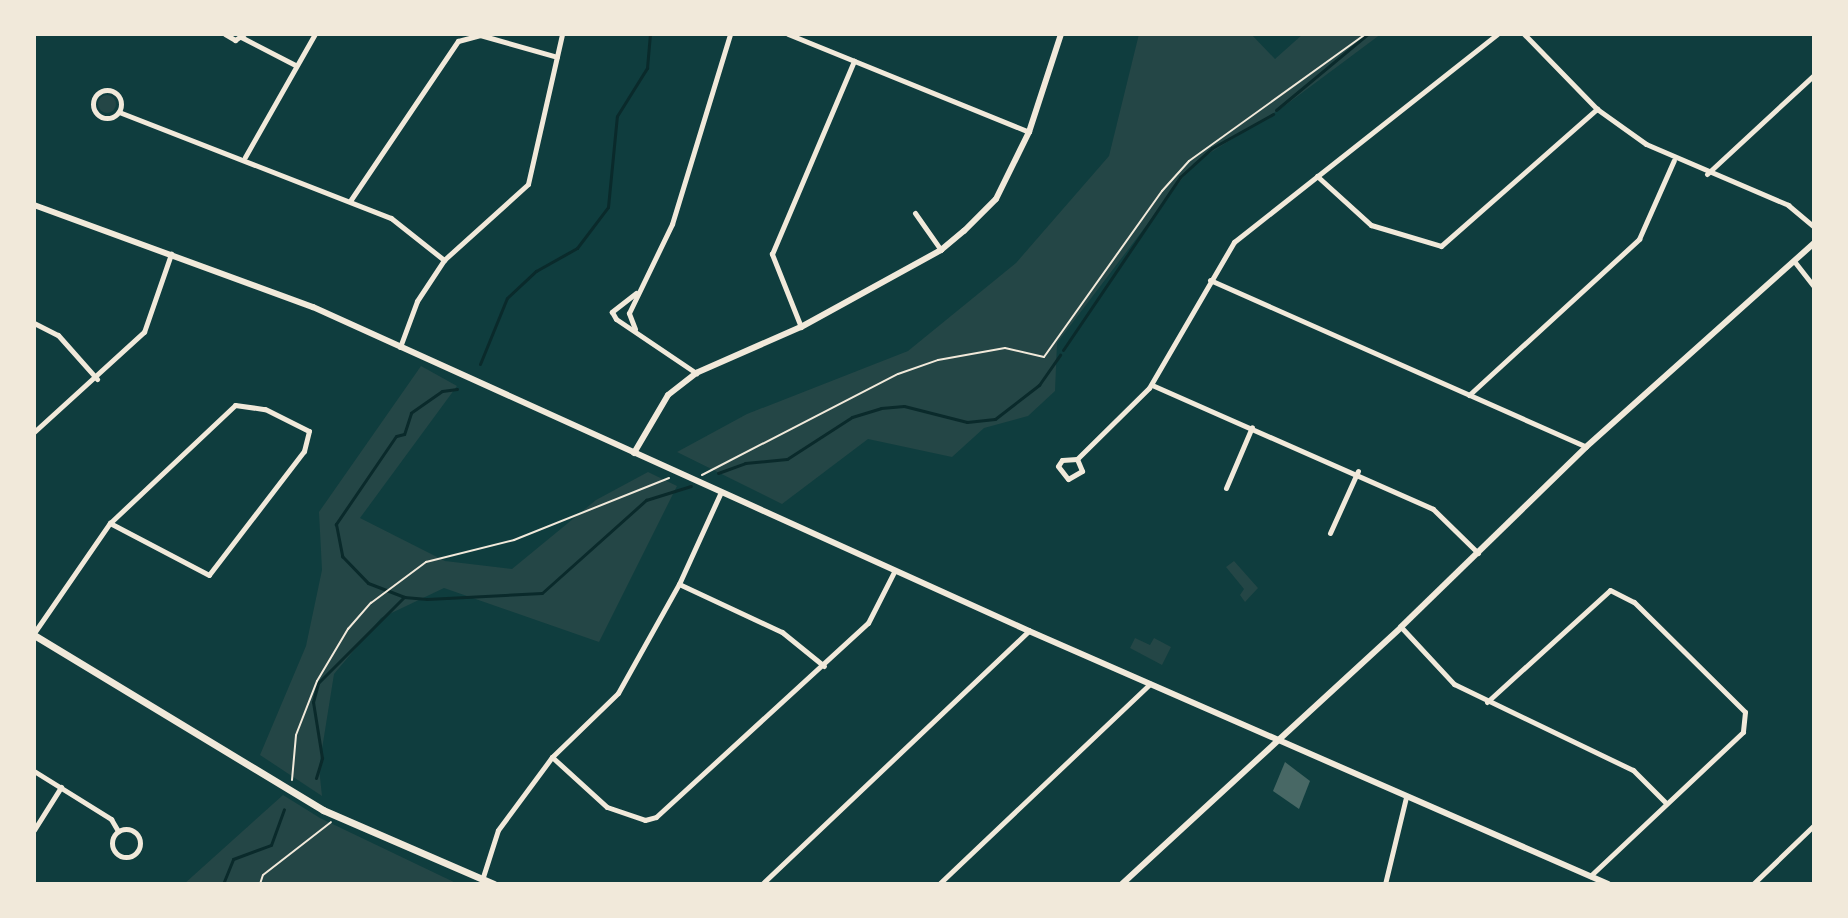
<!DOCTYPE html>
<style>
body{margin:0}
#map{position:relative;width:1848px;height:918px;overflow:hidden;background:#0f3d3e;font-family:Rubik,sans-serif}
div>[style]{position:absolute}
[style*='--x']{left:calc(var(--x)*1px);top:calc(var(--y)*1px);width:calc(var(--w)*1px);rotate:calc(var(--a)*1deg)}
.green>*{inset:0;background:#244646}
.round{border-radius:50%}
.stream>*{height:3px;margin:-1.5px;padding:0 1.5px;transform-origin:1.5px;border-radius:1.5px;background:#0a2a2b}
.building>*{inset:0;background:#486865}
.path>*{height:2px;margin:-1px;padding:0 1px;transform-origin:1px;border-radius:1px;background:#f1e9da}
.minor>*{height:5px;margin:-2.5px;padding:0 2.5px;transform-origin:2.5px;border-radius:2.5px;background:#f1e9da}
.minor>.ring{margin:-2.5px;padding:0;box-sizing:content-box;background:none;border:5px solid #f1e9da;border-radius:50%}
.tertiary>*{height:6px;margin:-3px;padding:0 3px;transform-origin:3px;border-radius:3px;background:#f1e9da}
.secondary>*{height:7px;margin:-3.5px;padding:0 3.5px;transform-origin:3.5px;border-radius:3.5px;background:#f1e9da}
span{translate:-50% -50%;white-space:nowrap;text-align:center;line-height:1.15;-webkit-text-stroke:6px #f1e9da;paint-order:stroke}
.frame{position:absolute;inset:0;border:36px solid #f1e9da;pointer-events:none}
</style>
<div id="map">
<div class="green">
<div style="clip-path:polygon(1139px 34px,1251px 34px,1275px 59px,1303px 34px,1381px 34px,1283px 107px,1194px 163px,1057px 343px,1055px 391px,1028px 416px,984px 428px,952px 457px,868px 439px,782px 504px,677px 452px,747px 414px,908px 351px,1016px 263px,1109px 156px)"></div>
<div class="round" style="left:98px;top:95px;width:18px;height:18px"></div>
<div style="clip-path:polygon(421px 366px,457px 386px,360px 518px,445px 561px,512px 569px,596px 500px,648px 472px,677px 486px,599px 642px,444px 588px,381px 618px,334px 674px,319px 768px,322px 796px,260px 755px,306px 646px,322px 570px,319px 512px)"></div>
<div style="clip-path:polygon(1234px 561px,1258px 588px,1245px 602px,1240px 595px,1244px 589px,1226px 567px)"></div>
<div style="clip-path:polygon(1135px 638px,1150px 645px,1154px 638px,1171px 647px,1162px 665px,1130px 648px)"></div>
<div style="clip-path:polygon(283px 795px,320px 818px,458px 884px,184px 884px)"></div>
</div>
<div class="stream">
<div style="--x:1276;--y:110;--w:119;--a:-39.6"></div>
<div style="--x:1063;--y:350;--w:209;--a:-55.9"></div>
<div style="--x:1180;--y:177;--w:43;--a:-42.2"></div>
<div style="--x:1212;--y:148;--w:70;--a:-29.1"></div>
<div style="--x:480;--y:364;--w:71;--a:-67.8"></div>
<div style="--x:507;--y:298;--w:40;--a:-43"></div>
<div style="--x:536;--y:271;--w:47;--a:-29.3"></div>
<div style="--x:577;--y:248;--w:51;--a:-52.9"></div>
<div style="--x:608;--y:207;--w:91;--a:-84.4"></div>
<div style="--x:617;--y:116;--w:57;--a:-58"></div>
<div style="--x:647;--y:68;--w:34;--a:-85"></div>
<div style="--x:457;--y:389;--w:15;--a:172"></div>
<div style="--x:442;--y:391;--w:38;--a:145"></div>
<div style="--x:411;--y:413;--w:22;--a:108"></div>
<div style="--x:404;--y:434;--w:8;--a:166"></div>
<div style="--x:396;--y:436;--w:107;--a:124.3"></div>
<div style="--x:336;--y:524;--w:33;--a:79"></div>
<div style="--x:342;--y:556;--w:37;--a:46"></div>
<div style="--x:368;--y:583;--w:39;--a:21"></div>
<div style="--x:404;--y:597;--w:23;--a:5"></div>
<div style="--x:427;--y:599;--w:115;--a:-3"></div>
<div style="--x:542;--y:593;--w:140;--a:-41.8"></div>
<div style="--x:646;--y:500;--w:47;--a:-17.3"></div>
<div style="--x:718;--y:473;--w:29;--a:-20"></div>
<div style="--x:745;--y:463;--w:42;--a:-5.4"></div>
<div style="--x:787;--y:459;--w:77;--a:-32.9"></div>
<div style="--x:852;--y:417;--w:30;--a:-17"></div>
<div style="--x:881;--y:408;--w:23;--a:-5"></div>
<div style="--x:904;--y:406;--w:65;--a:14.3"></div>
<div style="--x:967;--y:422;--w:28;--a:-6"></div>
<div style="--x:995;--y:419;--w:56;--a:-37.7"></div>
<div style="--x:1039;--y:385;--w:37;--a:-55"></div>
<div style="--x:316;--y:778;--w:21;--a:-73"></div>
<div style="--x:322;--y:758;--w:57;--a:-99.1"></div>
<div style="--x:313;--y:702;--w:20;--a:-75"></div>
<div style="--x:318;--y:683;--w:122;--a:-45"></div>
<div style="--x:223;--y:884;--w:27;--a:-68"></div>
<div style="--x:233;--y:859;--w:40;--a:-20.2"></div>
<div style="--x:271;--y:845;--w:38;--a:-70"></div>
</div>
<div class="building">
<div style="clip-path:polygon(1285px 762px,1310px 781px,1299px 809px,1273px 791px)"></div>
</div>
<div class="path">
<div style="--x:702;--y:475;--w:220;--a:-27.3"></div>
<div style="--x:898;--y:374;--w:42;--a:-19.3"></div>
<div style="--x:938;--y:360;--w:68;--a:-10.2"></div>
<div style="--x:1005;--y:348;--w:40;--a:13"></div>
<div style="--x:1044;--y:357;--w:204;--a:-54.6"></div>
<div style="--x:1162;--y:191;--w:40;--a:-48"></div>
<div style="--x:1189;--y:161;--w:218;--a:-35.7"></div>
<div style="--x:292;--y:780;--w:45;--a:-84.9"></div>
<div style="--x:296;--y:735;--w:58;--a:-68.7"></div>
<div style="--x:317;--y:681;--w:61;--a:-59.2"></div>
<div style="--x:348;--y:629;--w:35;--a:-49"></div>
<div style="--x:371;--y:603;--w:69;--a:-36.7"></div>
<div style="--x:426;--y:562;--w:91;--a:-14"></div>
<div style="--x:514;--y:540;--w:167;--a:-21.8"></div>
<div style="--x:260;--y:884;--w:9;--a:-72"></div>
<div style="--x:263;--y:875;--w:86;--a:-37.9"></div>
</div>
<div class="minor">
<div style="--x:225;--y:34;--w:12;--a:31"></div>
<div style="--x:235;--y:40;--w:11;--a:-34"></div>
<div style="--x:788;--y:34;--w:260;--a:22.1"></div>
<div style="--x:1524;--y:34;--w:105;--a:45.8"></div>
<div style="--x:1597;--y:109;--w:60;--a:35.5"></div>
<div style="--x:1646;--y:144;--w:155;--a:23.2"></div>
<div style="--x:1788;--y:205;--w:34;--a:40"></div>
<div style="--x:241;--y:37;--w:61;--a:27.4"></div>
<div class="ring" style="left:93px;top:90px;width:23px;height:23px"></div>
<div style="--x:119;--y:112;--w:292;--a:21.3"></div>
<div style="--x:391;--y:218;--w:68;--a:38.4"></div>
<div style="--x:245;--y:157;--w:142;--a:-60.4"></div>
<div style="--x:1707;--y:174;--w:146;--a:-42.8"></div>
<div style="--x:1317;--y:176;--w:73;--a:42.2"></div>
<div style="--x:1371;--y:225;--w:73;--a:16.7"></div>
<div style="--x:1441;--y:246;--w:208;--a:-41.3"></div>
<div style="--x:350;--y:201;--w:193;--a:-56"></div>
<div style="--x:458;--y:41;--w:23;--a:-15"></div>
<div style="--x:480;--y:35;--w:80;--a:15.9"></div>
<div style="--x:915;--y:213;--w:45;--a:54.9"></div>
<div style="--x:1794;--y:261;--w:33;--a:52"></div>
<div style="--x:1210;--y:280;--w:411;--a:23.9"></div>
<div style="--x:636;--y:293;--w:31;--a:142"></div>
<div style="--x:612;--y:312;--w:8;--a:60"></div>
<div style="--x:616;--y:319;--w:97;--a:34"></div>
<div style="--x:34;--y:323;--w:27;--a:27"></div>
<div style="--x:58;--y:335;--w:59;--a:48.4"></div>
<div style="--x:801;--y:327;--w:79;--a:-111.7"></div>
<div style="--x:772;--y:254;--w:210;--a:-67"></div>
<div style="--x:635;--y:329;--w:17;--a:-111"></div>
<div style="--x:629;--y:313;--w:99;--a:-64.2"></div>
<div style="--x:672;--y:224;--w:199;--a:-73"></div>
<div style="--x:400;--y:347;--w:49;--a:-69.7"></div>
<div style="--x:417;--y:301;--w:49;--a:-56.6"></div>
<div style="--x:444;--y:260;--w:113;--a:-42.1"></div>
<div style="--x:528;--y:184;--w:154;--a:-77.2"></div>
<div style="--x:1152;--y:385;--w:307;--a:23.8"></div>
<div style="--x:1433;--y:509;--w:63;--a:44.4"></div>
<div style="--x:1469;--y:395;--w:231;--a:-42.5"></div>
<div style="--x:1639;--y:239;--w:86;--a:-66.1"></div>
<div style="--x:34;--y:432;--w:149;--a:-42.3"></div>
<div style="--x:144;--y:332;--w:83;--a:-70.9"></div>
<div style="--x:1077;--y:459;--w:13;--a:67"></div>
<div style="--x:1082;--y:471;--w:16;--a:150"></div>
<div style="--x:1068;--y:479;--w:16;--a:-128"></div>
<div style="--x:1058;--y:466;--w:7;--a:-56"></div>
<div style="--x:1062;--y:460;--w:15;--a:-4"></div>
<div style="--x:1077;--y:459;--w:101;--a:-44.6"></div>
<div style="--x:1149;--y:388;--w:169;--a:-59.8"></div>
<div style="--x:1234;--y:242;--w:335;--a:-38.3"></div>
<div style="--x:1226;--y:488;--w:66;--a:-66.9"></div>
<div style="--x:1330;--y:533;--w:68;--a:-65.7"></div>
<div style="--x:679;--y:584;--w:114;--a:25"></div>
<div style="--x:782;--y:632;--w:54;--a:39"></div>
<div style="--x:1401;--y:627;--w:78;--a:47.1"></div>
<div style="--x:1454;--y:684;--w:199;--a:25.7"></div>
<div style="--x:1633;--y:770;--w:47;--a:45"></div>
<div style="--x:34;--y:633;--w:134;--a:-55.4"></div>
<div style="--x:110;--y:523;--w:172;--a:-43.3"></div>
<div style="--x:235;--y:405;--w:30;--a:8"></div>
<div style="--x:265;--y:409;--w:49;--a:26.6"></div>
<div style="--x:309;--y:431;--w:21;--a:104"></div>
<div style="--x:304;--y:451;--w:156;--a:127.5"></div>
<div style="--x:209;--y:575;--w:112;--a:-152.3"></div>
<div style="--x:1487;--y:702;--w:166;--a:-42.3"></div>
<div style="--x:1610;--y:590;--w:27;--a:27"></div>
<div style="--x:1634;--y:602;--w:156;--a:44.7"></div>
<div style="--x:1745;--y:712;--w:20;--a:96"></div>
<div style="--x:1743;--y:732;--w:210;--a:136.7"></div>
<div style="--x:552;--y:757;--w:74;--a:42.3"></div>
<div style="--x:607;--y:807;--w:40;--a:18.9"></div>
<div style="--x:645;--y:820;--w:11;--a:-15"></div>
<div style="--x:656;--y:817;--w:287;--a:-42.5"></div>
<div style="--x:868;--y:623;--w:59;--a:-63"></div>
<div style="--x:34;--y:771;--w:91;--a:31.9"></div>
<div style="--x:111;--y:819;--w:14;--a:60"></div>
<div class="ring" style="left:112px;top:829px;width:23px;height:23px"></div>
<div style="--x:34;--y:830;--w:51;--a:-57.9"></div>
<div style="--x:482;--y:880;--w:52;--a:-72.3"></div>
<div style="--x:498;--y:830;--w:91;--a:-53.5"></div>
<div style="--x:552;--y:757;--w:92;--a:-44.1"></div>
<div style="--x:618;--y:693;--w:125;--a:-60.8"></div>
<div style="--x:679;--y:584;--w:101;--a:-65.5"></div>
<div style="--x:762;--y:884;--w:368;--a:-43.5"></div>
<div style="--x:939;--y:884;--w:291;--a:-43.5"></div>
<div style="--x:1385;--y:884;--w:89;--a:-76.4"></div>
<div style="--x:1753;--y:884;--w:85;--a:-44"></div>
</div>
<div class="tertiary">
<div style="--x:34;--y:205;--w:297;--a:20.1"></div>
<div style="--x:313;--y:307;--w:786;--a:24.35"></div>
<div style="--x:1029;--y:631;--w:632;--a:23.6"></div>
<div style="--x:634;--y:453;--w:67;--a:-59.6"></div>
<div style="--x:668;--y:395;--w:36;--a:-38"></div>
<div style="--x:696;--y:373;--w:115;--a:-23.7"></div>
<div style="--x:801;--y:327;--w:160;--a:-28.8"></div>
<div style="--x:941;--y:250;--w:30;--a:-40"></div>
<div style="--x:964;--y:231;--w:45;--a:-45"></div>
<div style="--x:996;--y:199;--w:75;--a:-63.8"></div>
<div style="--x:1029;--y:132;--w:103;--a:-71.9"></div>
<div style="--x:1122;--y:884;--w:379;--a:-42.6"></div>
<div style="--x:1401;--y:627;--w:258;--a:-44.2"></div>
<div style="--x:1586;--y:447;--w:306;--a:-41.8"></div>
</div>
<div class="secondary">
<div style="--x:34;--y:635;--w:338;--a:31.2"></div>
<div style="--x:323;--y:810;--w:186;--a:23.4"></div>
</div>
<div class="frame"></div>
</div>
